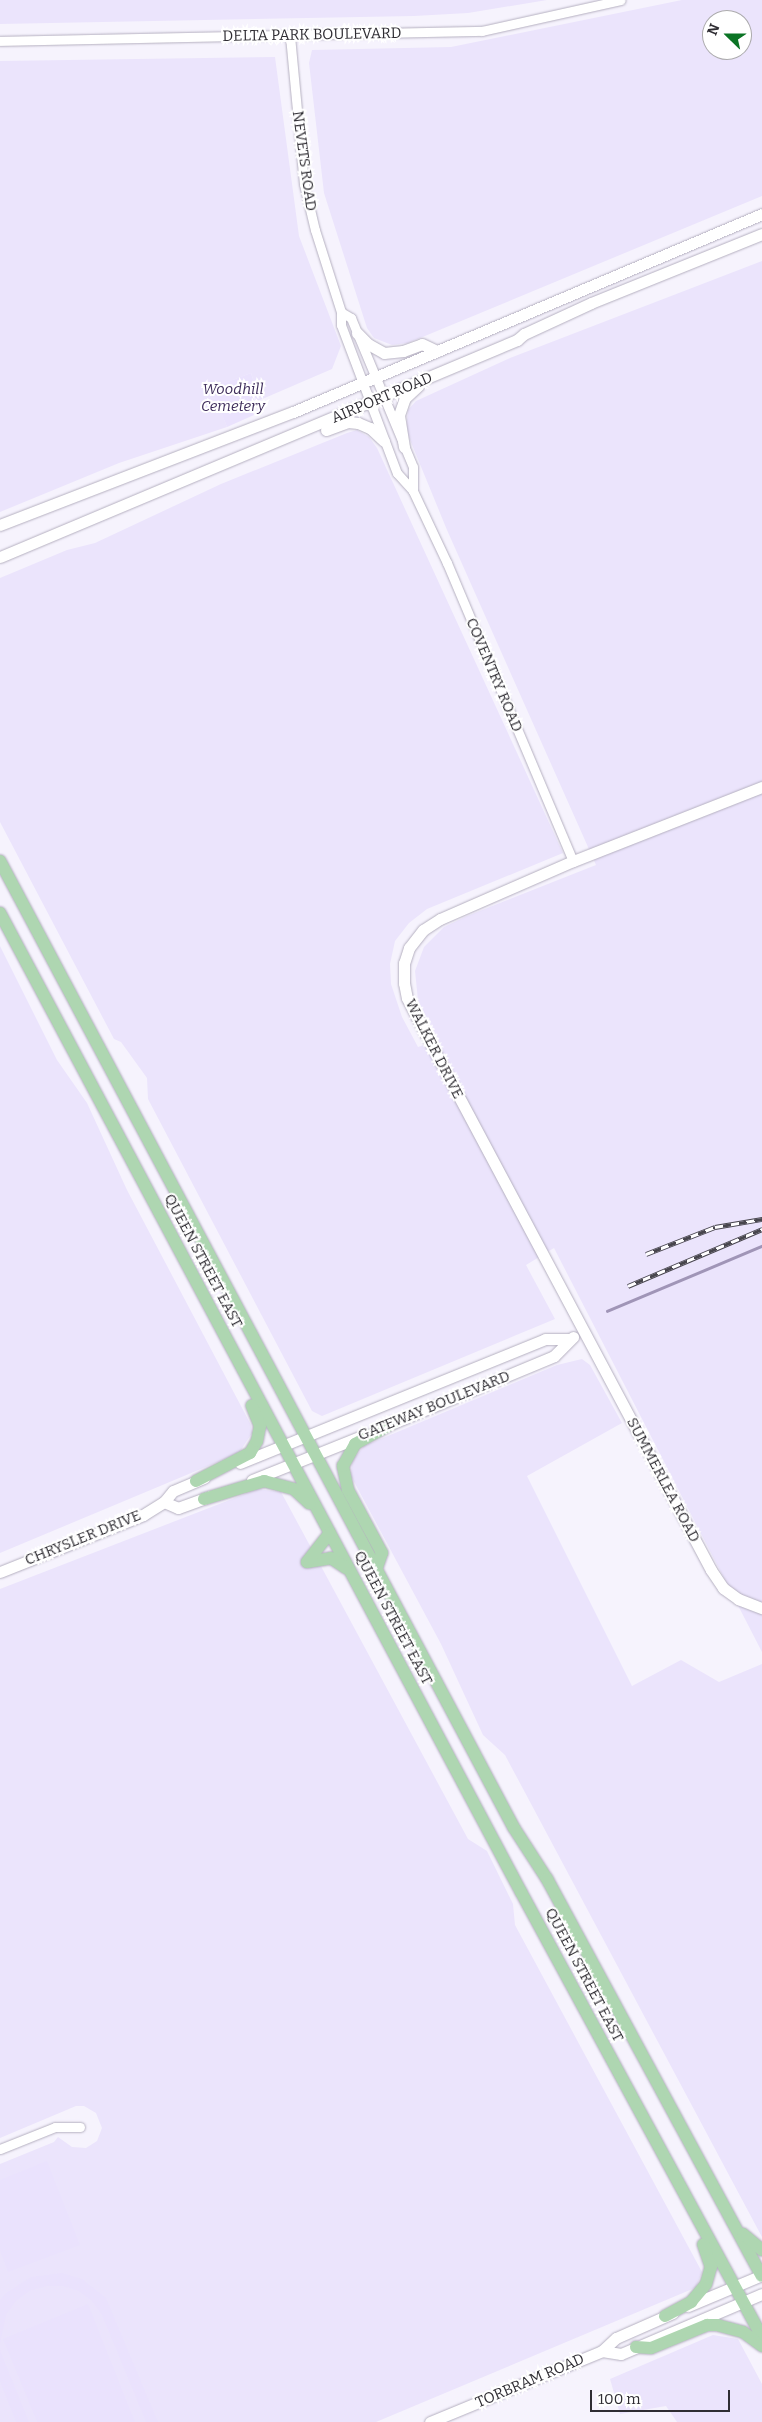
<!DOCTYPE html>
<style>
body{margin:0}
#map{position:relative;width:762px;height:2422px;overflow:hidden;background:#f6f3fd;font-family:Bitter,serif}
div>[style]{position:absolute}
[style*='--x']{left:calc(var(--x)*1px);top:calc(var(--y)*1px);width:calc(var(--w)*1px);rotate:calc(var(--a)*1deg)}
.built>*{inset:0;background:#ebe4fc}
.green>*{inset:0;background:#eae2fd}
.stream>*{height:2.5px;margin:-1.25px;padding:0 1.25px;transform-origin:1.25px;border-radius:1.25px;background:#a095b7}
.roads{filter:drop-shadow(0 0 1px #b5b0c0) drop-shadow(0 0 1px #b5b0c0)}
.street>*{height:9px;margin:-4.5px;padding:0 4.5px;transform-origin:4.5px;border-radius:4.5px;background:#fff}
.secondary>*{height:11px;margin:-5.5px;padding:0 5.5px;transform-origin:5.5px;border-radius:5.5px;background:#fff}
.primary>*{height:12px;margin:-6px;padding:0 6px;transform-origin:6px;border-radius:6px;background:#aed6b1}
.rail>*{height:4.5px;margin-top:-2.25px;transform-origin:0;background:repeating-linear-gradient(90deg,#fff 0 8px,#48464d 0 16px);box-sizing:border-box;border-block:1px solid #48464d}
span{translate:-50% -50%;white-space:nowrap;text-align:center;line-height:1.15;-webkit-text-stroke:4px #fff;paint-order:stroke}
.street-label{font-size:15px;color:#2f2d33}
.park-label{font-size:15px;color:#3f2e5c;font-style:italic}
.north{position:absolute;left:702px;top:10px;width:50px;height:50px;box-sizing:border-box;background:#fff;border:1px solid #acabad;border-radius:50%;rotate:292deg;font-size:14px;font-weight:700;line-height:20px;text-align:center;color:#2f2d33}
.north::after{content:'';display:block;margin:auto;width:18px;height:22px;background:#0b7425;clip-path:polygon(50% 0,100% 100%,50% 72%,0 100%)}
.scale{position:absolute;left:590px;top:2390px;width:140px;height:22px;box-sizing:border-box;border:2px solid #2f2d33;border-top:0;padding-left:6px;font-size:15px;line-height:18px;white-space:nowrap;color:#2f2d33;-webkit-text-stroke:4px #fff;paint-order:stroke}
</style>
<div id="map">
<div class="built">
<div style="clip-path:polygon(0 0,547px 0,468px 13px,414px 16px,0 24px)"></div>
<div style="clip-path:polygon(evenodd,682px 0,762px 0,762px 196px,408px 343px,392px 345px,374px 338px,367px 328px,324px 193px,309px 63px,312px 50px,451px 47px,682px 0,712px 20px,742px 20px,742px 50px,712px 50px,712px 20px)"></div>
<div style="clip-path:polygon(275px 57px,299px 236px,341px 346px,332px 369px,260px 400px,251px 373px,212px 388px,227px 427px,119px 463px,0 512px,0 61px)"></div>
<div style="clip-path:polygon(762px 261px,762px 1652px,554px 1248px,526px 1265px,555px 1319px,322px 1416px,312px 1411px,148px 1099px,147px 1078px,121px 1042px,114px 1039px,0 822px,0 578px,67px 550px,95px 543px,221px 484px,347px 433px,357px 430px,369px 437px,377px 448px,563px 853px,427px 909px,409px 923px,395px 941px,390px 964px,391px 984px,402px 1017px,418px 1047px,438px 1040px,418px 1000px,415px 971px,424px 947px,444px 927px,467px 916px,596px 865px,447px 530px,406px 430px,408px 410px,416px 401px,510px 358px)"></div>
<div style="clip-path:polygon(0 946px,57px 1060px,87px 1103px,127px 1190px,251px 1425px,252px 1433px,239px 1453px,0 1553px)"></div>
<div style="clip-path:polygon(582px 1359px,590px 1365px,622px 1423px,527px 1476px,632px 1686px,681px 1660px,719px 1682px,762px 1664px,762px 2237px,505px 1755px,483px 1735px,441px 1644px,351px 1476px,352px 1461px,364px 1446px,557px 1365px)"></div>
<div style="clip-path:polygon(258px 1489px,281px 1492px,468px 1839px,487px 1851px,513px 1904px,515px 1925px,702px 2272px,696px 2287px,690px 2290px,376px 2422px,0 2422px,0 2164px,54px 2142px,58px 2137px,72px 2147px,86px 2148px,97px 2141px,102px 2128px,96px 2113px,84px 2106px,76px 2106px,0 2138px,0 1589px)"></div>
<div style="clip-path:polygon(713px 2335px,738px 2339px,762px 2384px,762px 2422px,677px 2422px,666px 2406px,620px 2414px,610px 2379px)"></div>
</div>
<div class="green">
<div style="clip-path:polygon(251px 373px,260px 400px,250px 404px,254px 415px,227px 427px,211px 388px)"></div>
<div style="clip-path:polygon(47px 2161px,80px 2245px,8px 2272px,0 2251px,0 2180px)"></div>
<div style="clip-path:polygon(62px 2273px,82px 2279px,106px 2298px,158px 2422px,146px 2422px,102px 2315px,92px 2301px,79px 2291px,63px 2286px,46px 2286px,29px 2291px,16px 2301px,6px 2315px,0 2343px,0 2300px,6px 2293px,31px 2277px)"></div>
<div style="clip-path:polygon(88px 2304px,135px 2422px,37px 2422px,3px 2339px)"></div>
<div style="clip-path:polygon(0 2349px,1px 2353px,29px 2422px,16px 2422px,0 2382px)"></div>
</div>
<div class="stream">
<div style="--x:607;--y:1311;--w:168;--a:-22.8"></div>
</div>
<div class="roads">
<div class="street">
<div style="--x:290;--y:36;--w:149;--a:84.6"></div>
<div style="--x:304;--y:184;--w:47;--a:76.6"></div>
<div style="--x:315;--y:230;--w:86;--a:72.4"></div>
<div style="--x:341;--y:312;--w:13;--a:90"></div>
<div style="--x:341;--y:325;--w:158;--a:69.3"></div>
<div style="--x:397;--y:473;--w:24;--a:48"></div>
<div style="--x:413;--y:491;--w:80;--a:64.7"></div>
<div style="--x:447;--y:563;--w:324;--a:67.1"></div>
<div style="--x:0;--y:41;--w:482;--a:-1.2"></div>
<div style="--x:482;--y:31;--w:142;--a:-12.6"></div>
<div style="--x:341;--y:312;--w:12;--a:31"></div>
<div style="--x:351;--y:318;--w:161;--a:67.4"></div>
<div style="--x:413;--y:467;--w:24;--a:90"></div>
<div style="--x:0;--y:2149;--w:59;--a:-21.8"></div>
<div style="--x:55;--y:2127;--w:25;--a:0"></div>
</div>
<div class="secondary">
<div style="--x:357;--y:333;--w:16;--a:45"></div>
<div style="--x:368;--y:344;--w:18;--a:29"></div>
<div style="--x:384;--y:353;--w:19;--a:-6"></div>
<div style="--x:403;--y:351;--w:20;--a:-20"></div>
<div style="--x:422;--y:344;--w:17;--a:25"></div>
<div style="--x:326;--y:430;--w:23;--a:-20"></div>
<div style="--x:348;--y:422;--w:10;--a:6"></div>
<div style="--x:358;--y:423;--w:13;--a:23"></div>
<div style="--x:370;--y:428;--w:19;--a:43"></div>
<div style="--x:404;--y:447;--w:32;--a:-99"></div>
<div style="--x:399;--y:415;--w:18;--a:-71"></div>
<div style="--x:405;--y:398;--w:18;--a:-43"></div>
<div style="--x:0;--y:525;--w:314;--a:-21.1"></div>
<div style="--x:293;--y:412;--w:509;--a:-22.89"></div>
<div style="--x:0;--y:557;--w:561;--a:-22.77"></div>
<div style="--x:517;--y:340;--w:9;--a:-41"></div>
<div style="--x:524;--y:334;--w:74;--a:-24.8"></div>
<div style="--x:591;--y:303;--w:184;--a:-22"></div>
<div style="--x:762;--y:787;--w:203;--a:158.6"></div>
<div style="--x:573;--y:861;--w:145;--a:156.4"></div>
<div style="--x:440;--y:919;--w:20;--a:147"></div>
<div style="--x:423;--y:930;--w:23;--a:128"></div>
<div style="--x:409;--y:948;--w:16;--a:108"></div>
<div style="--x:404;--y:963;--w:20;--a:90"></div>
<div style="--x:404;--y:983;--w:15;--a:79"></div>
<div style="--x:407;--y:998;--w:39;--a:63"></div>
<div style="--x:425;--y:1033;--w:608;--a:61.96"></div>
<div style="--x:711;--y:1570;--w:22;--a:56"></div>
<div style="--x:723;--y:1588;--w:19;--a:36"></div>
<div style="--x:738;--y:1599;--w:26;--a:21"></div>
<div style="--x:386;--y:1426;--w:182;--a:-22.6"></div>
<div style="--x:554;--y:1356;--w:27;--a:-45"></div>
<div style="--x:240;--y:1463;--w:329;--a:-22.1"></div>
<div style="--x:545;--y:1339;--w:23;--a:0"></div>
<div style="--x:252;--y:1480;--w:118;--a:-21.8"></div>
<div style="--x:164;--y:1502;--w:15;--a:23"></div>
<div style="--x:178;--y:1508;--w:35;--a:-20"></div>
<div style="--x:0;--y:1572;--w:154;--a:-21.7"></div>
<div style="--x:143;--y:1515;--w:25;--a:-32"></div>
<div style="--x:164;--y:1502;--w:14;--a:-51"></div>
<div style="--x:173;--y:1491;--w:34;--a:-23"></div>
<div style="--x:688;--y:2306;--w:80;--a:-22.7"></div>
<div style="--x:602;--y:2351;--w:19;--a:9"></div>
<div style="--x:621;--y:2354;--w:153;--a:-23.1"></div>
<div style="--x:430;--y:2422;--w:186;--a:-22.4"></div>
<div style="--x:602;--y:2351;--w:19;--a:-43"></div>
<div style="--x:616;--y:2338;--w:62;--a:-23.7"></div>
</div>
<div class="primary">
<div style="--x:0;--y:861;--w:1095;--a:62.01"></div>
<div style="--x:514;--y:1828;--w:61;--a:57.1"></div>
<div style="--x:547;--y:1879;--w:451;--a:61.6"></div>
<div style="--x:0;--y:913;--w:1109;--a:61.98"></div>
<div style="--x:521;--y:1892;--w:506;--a:61.56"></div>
<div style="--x:196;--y:1481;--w:61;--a:-27.4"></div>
<div style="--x:250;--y:1453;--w:14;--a:-60"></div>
<div style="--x:257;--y:1441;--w:15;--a:-79"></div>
<div style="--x:260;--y:1426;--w:22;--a:-112"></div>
<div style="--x:204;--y:1499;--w:63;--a:-16.7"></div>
<div style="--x:264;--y:1481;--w:31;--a:15"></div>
<div style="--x:294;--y:1489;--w:21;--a:43"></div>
<div style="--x:307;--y:1562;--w:24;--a:-9"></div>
<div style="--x:331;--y:1558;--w:18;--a:34"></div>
<div style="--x:307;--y:1562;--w:37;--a:-52"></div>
<div style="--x:376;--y:1570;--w:18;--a:-71"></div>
<div style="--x:382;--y:1553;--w:72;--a:-118.4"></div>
<div style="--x:348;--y:1490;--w:25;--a:-102"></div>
<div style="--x:343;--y:1466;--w:25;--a:-61"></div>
<div style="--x:355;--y:1444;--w:43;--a:-28.9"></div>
<div style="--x:743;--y:2234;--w:25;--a:40"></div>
<div style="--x:665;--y:2316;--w:30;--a:-28"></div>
<div style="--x:691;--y:2302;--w:23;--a:-50"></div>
<div style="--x:706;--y:2284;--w:18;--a:-74"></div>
<div style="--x:711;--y:2267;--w:24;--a:-109"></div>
<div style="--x:636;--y:2347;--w:15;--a:4"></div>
<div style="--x:651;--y:2348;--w:61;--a:-22.3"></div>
<div style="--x:707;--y:2325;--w:10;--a:0"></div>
<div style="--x:717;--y:2325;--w:27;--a:15"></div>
<div style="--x:743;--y:2332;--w:24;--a:36"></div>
</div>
</div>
<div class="rail">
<div style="--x:646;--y:1254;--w:74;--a:-21.4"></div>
<div style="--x:715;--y:1227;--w:48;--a:-9.7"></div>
<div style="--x:628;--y:1286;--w:146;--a:-23"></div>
</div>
<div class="street-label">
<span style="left:312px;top:35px;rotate:-1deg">DELTA PARK BOULEVARD</span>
<span style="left:304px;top:161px;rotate:82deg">NEVETS ROAD</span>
<span style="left:382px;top:398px;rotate:-23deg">AIRPORT ROAD</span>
<span style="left:494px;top:675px;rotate:67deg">COVENTRY ROAD</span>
<span style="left:434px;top:1049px;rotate:63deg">WALKER DRIVE</span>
<span style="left:203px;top:1261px;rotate:62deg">QUEEN STREET EAST</span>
<span style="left:434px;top:1406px;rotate:-22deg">GATEWAY BOULEVARD</span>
<span style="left:663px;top:1480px;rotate:62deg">SUMMERLEA ROAD</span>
<span style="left:83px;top:1538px;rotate:-22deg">CHRYSLER DRIVE</span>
<span style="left:393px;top:1618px;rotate:62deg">QUEEN STREET EAST</span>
<span style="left:584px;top:1975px;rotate:62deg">QUEEN STREET EAST</span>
<span style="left:530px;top:2381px;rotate:-23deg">TORBRAM ROAD</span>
</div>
<div class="park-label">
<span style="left:233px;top:398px">Woodhill<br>Cemetery</span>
</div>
<div class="north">N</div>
<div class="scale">100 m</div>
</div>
